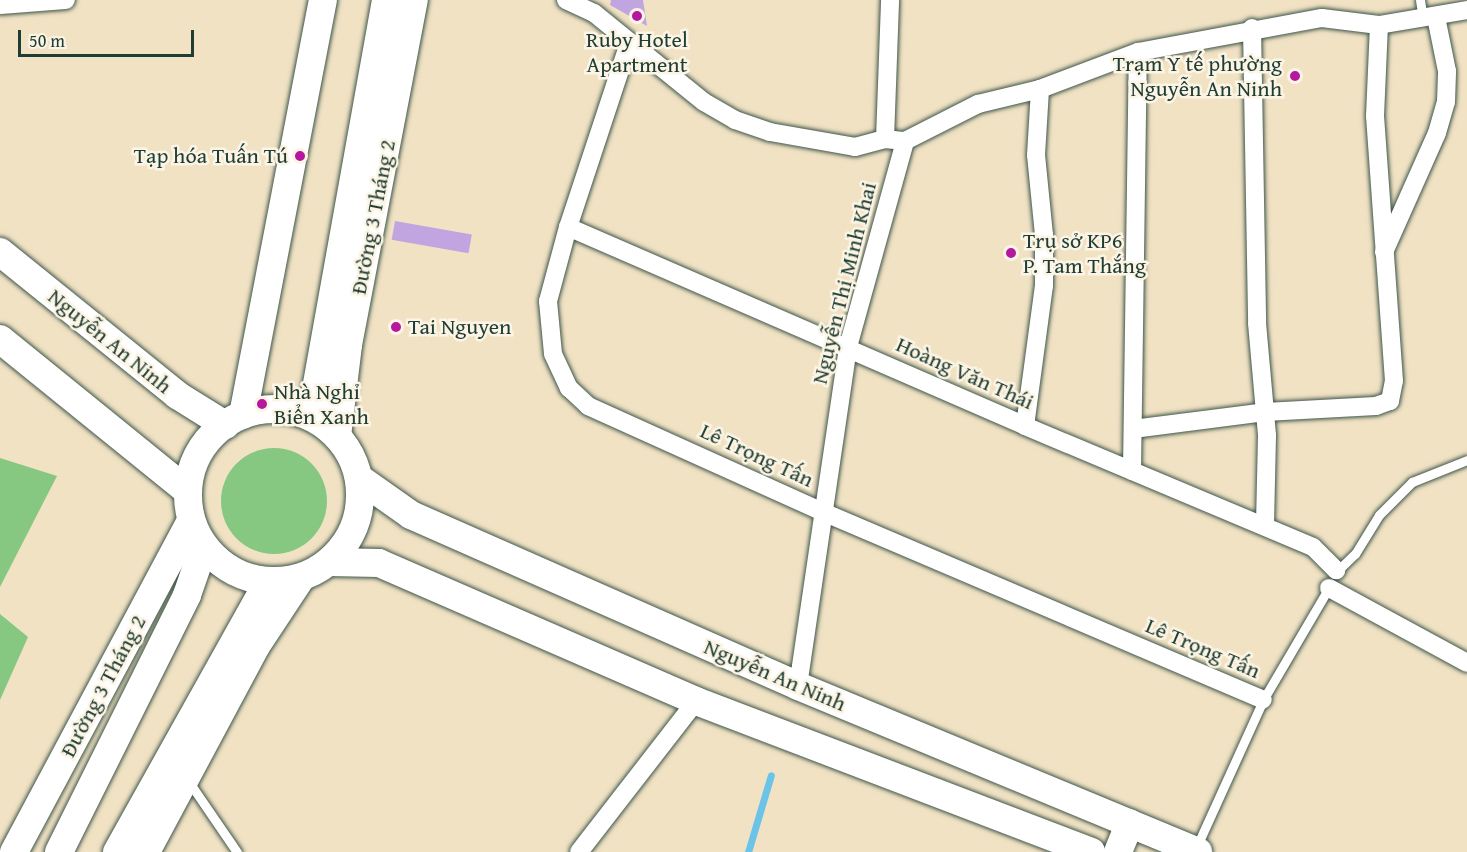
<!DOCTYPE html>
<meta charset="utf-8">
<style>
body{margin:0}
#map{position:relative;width:1467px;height:852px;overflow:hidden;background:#f1e2c4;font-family:"Gentium Book Plus",serif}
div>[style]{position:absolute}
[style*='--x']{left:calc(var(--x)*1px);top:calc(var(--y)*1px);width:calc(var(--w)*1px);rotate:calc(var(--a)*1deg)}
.green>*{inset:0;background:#86c881}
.round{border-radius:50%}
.stream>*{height:7px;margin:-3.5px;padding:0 3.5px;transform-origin:3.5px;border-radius:3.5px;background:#6bc4e8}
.building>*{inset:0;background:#c1a5e1;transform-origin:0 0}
.roads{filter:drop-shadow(0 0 2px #3e564a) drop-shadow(0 0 2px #3e564a)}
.lane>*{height:9px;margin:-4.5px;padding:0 4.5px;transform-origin:4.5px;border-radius:4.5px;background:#fff}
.street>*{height:18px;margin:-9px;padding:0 9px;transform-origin:9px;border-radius:9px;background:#fff}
.primary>*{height:28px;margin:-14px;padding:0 14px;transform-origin:14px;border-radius:14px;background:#fff}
.primary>.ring{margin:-14px;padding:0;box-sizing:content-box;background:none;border:28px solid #fff;border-radius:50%}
.dots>*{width:16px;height:16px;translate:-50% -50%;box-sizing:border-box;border:3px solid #fcf5e5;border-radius:50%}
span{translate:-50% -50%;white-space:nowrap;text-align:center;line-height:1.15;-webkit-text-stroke:5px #fcf5e5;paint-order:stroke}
.poi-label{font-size:22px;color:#1f3d34}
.right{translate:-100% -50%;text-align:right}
.left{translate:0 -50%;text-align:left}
.street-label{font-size:22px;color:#1f3d34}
.scale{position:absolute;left:18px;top:30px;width:176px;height:27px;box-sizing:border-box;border:3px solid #1f3d34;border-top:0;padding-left:8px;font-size:18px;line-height:21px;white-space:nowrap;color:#1f3d34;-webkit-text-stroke:4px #fcf5e5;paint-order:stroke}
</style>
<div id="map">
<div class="green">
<div class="round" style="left:221px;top:448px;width:106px;height:106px"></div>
<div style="clip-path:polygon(0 458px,57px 476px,0 587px)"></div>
<div style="clip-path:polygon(0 614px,28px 637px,0 700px)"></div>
</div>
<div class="stream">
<div style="--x:748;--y:852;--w:80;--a:-73.4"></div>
</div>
<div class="building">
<div style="clip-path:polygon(611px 0,643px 0,647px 26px,610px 5px)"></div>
<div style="left:395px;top:221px;width:78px;height:19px;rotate:10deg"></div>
</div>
<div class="roads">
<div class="lane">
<div style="--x:1420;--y:0;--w:19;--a:81"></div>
<div style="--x:1335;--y:573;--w:28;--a:-44"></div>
<div style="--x:1355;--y:554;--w:46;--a:-58.4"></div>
<div style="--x:1379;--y:515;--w:47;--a:-45"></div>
<div style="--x:1412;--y:482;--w:59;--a:-21.8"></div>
<div style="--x:189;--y:782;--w:85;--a:55.6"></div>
<div style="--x:1196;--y:848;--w:162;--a:-65.6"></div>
<div style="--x:1263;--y:700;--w:132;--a:-59.6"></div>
</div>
<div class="street">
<div style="--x:566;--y:0;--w:31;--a:25"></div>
<div style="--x:594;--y:13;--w:141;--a:39"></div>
<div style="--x:704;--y:102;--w:36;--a:30"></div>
<div style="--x:735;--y:120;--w:37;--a:19"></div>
<div style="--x:770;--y:132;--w:86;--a:10"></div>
<div style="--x:855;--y:147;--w:31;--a:-15"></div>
<div style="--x:885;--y:139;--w:20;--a:6"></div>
<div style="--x:905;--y:141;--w:82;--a:-26.9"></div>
<div style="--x:978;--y:104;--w:64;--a:-13.6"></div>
<div style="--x:1040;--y:89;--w:105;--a:-20.7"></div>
<div style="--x:1138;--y:52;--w:187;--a:-10.5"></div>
<div style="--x:1322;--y:18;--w:57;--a:7"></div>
<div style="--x:1379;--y:25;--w:89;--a:-9.7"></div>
<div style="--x:0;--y:5;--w:66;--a:-4.3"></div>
<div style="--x:1252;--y:28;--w:295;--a:89"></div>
<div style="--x:1257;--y:323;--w:113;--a:84.9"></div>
<div style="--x:1267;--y:436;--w:90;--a:91.3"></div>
<div style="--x:629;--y:43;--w:194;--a:108.3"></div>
<div style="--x:568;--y:227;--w:77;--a:105.1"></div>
<div style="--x:548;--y:301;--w:53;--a:84.6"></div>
<div style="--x:553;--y:354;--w:38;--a:65"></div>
<div style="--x:569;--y:388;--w:26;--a:43"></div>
<div style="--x:588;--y:406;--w:258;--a:24.3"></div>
<div style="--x:823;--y:512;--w:478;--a:23.1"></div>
<div style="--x:885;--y:139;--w:139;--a:-87.9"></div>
<div style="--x:568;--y:227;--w:498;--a:23.5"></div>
<div style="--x:1025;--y:426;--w:312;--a:22.8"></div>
<div style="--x:1313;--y:547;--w:33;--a:45"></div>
<div style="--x:1384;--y:252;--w:130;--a:-66"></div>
<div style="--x:1437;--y:133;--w:32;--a:-74"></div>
<div style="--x:1446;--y:102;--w:31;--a:-88"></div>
<div style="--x:1447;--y:71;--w:55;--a:-101.5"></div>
<div style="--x:1025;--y:426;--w:141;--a:-82.3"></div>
<div style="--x:1044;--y:286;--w:51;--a:-90"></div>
<div style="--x:1044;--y:235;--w:80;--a:-95.7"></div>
<div style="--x:1036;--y:155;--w:66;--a:-86.5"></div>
<div style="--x:1133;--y:429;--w:133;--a:-7.3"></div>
<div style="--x:1265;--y:412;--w:111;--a:-3.1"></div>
<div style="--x:1376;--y:406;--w:15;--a:-20"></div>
<div style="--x:1390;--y:401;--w:20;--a:-79"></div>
<div style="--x:1394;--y:381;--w:266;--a:-94.1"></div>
<div style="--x:1375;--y:116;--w:91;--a:-87.5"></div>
<div style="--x:1132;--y:471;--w:419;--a:-89.2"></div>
<div style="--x:1329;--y:588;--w:157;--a:28.5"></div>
<div style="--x:798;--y:686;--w:343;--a:-81.6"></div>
<div style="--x:848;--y:347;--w:214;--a:-74.5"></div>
<div style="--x:579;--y:852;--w:191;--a:-52.2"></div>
</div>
<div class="primary">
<div style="--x:0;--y:252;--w:228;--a:38.9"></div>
<div style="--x:177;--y:395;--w:57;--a:32"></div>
<div style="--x:0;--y:339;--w:242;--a:39"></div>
<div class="ring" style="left:188px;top:409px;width:144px;height:144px"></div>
<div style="--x:243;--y:415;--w:423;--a:-79.1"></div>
<div style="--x:311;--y:417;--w:424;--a:-79.8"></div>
<div style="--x:337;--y:436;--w:92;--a:-83.1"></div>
<div style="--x:348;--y:345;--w:351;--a:-79.2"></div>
<div style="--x:360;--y:479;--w:62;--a:35.2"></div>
<div style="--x:411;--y:515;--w:423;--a:23.8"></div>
<div style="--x:798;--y:686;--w:433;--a:22.5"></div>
<div style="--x:329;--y:562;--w:50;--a:1.1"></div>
<div style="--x:379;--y:563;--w:346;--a:23.5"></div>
<div style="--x:696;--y:701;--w:423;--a:20.9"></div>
<div style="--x:14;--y:852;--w:376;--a:-61.9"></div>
<div style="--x:59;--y:852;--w:287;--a:-63.5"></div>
<div style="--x:187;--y:595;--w:52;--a:-70.9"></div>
<div style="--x:117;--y:852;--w:309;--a:-60.8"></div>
<div style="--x:146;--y:852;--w:234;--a:-61.9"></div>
<div style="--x:256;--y:646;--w:82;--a:-56.5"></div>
<div style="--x:1118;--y:852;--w:31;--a:-68"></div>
</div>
</div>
<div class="dots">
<div style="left:637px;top:16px;background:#b5179e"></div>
<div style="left:1295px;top:76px;background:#b5179e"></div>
<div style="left:300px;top:156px;background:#b5179e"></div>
<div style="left:1011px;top:253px;background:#b5179e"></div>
<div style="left:396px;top:327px;background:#b5179e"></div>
<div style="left:262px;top:404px;background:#b5179e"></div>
</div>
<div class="poi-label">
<span style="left:637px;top:52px">Ruby Hotel<br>Apartment</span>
<span class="right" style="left:1282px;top:76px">Trạm Y tế phường<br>Nguyễn An Ninh</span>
<span class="right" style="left:288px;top:156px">Tạp hóa Tuấn Tú</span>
<span class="left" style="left:1023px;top:253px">Trụ sở KP6<br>P. Tam Thắng</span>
<span class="left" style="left:408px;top:327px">Tai Nguyen</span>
<span class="left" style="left:274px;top:404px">Nhà Nghỉ<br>Biển Xanh</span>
</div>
<div class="street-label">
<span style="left:373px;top:217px;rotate:-79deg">Đường 3 Tháng 2</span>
<span style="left:844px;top:283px;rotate:-76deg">Nguyễn Thị Minh Khai</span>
<span style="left:110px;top:341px;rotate:39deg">Nguyễn An Ninh</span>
<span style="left:965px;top:373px;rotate:24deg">Hoàng Văn Thái</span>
<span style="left:757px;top:455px;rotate:25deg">Lê Trọng Tấn</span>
<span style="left:1203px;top:648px;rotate:23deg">Lê Trọng Tấn</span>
<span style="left:775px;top:675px;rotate:23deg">Nguyễn An Ninh</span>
<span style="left:103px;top:686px;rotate:-62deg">Đường 3 Tháng 2</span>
</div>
<div class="scale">50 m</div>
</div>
